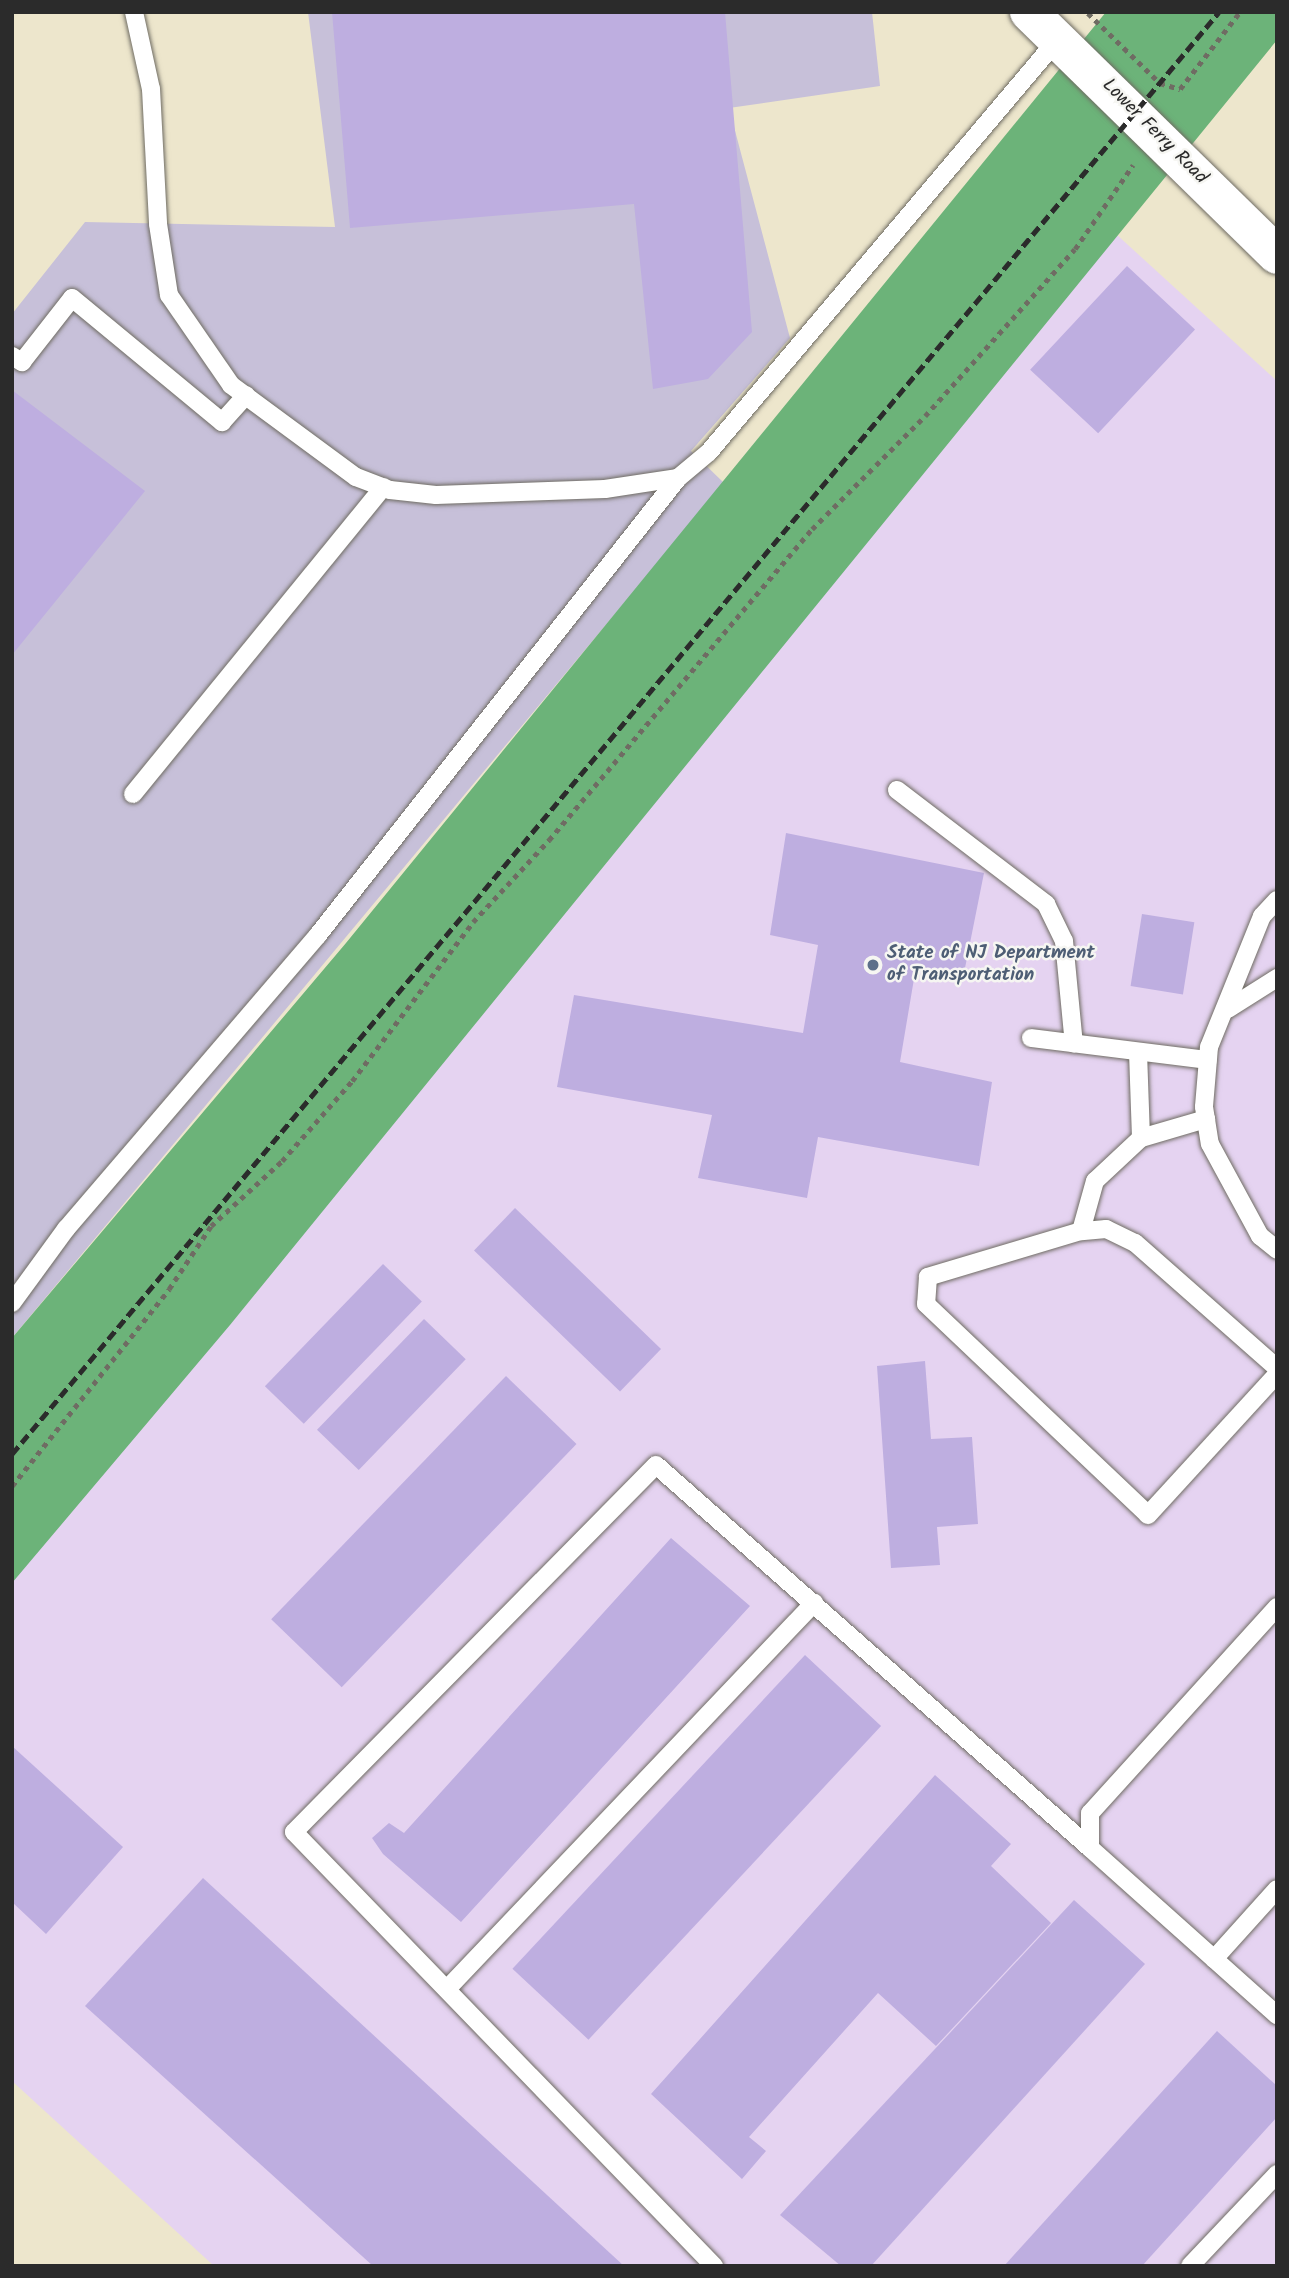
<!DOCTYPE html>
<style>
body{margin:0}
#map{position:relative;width:1289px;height:2278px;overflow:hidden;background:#ede6cc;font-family:Kalam,sans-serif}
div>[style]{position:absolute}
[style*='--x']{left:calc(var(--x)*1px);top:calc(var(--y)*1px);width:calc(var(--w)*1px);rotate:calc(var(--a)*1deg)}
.built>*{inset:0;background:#e5d3f1}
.industrial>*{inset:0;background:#c7c0d9}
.forest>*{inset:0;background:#6cb379}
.building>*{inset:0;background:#beaee0;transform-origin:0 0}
.path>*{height:4.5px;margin-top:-2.25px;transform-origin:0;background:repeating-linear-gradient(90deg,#6f6c63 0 5px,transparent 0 10px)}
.roads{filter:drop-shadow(0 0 2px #6f6c63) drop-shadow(0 0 2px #6f6c63)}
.lane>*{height:18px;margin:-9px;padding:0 9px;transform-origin:9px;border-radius:9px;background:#fff}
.secondary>*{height:38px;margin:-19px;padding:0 19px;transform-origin:19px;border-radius:19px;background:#fff}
.rail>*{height:5px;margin-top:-2.5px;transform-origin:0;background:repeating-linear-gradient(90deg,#2b2b2b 0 10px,transparent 0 15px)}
.dots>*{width:19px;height:19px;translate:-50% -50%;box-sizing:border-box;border:4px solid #f6f6f2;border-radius:50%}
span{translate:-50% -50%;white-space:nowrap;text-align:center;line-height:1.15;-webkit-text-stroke:5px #f6f6f2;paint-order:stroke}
.street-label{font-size:19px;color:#2b2b2b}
.service-label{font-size:19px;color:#4e5e75;font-weight:700}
.left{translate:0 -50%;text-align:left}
.frame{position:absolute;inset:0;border:14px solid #2b2b2b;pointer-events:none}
</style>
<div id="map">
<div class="built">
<div style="clip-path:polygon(1093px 213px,1277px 381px,1277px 2266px,214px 2266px,12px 2081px,12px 1515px)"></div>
</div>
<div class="industrial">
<div style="clip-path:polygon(308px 12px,872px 12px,880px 86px,729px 108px,790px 338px,691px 451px,724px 483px,12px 1338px,12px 314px,85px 222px,335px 227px)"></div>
</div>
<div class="forest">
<div style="clip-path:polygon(1106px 12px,1277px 12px,1277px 40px,230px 1325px,12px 1583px,12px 1338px,346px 943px)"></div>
</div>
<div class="building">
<div style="clip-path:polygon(332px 12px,725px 12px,752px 332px,708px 379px,653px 389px,634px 204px,350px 228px)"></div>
<div style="left:1127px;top:266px;width:93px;height:142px;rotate:43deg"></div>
<div style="clip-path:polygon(12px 390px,145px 491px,12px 655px)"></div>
<div style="clip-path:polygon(786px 833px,984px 873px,964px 973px,916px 967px,900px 1062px,992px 1082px,979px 1166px,818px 1137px,807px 1198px,698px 1178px,712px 1115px,557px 1087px,574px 995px,803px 1033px,818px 945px,770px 935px)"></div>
<div style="left:1142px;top:914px;width:53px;height:73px;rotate:9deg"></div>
<div style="left:515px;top:1208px;width:203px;height:59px;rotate:44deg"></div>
<div style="left:383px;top:1264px;width:54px;height:170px;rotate:44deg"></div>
<div style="left:424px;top:1319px;width:58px;height:154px;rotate:44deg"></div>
<div style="clip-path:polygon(925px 1361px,931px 1439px,972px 1437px,978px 1524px,937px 1527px,940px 1565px,891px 1568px,877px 1366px)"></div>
<div style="left:506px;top:1376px;width:98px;height:338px;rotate:44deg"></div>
<div style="clip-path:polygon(671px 1538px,750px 1606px,461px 1922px,383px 1854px,372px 1838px,389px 1823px,404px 1833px)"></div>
<div style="left:805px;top:1655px;width:104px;height:429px;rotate:43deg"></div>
<div style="clip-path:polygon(12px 1746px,123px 1847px,46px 1934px,12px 1902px)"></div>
<div style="clip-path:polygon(935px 1775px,1011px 1844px,991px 1866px,1051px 1923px,936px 2046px,878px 1993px,749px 2137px,766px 2151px,742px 2179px,651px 2094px)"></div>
<div style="clip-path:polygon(203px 1878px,624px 2266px,373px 2266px,85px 2006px)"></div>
<div style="clip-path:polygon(1074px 1900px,1145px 1964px,871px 2266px,841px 2266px,780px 2215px)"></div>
<div style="clip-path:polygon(1217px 2031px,1277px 2086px,1277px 2117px,1142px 2266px,1004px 2266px)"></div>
</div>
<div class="path">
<div style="--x:1088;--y:13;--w:100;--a:44.2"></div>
<div style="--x:1160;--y:83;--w:21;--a:17"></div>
<div style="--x:1180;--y:89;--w:98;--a:-52.1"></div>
<div style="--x:12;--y:1486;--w:252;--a:-51.4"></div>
<div style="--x:169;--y:1289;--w:76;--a:-56.3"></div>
<div style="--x:211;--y:1226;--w:96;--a:-42.5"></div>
<div style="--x:282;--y:1161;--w:106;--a:-48.8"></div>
<div style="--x:352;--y:1081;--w:200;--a:-52.7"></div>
<div style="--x:473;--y:922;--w:112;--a:-47.2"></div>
<div style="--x:549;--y:840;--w:407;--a:-49.8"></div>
<div style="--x:812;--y:529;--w:160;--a:-45"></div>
<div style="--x:925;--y:416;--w:224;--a:-48.1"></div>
<div style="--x:1075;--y:249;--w:102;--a:-55.4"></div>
</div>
<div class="roads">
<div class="lane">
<div style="--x:134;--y:12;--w:79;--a:77.6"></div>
<div style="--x:151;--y:89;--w:135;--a:87"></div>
<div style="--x:158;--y:224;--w:72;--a:81.2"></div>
<div style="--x:169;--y:295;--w:109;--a:55.4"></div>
<div style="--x:231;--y:385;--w:155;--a:36.4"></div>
<div style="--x:356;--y:477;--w:36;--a:21"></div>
<div style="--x:390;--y:490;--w:46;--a:6.2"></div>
<div style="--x:436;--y:495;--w:169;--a:-2"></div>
<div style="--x:605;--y:489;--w:74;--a:-8.6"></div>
<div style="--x:678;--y:478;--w:40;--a:-40"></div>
<div style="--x:709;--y:452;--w:541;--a:-49.8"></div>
<div style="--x:12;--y:356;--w:12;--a:31"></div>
<div style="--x:22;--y:362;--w:81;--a:-52"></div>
<div style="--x:72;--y:298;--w:195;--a:39.6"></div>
<div style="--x:222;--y:422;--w:36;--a:-48"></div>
<div style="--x:897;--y:790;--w:188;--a:37.4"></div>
<div style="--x:1046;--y:904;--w:41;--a:64.1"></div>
<div style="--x:1064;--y:941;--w:103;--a:84.5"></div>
<div style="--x:133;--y:794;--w:396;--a:-50.8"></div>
<div style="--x:1277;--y:900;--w:22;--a:133"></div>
<div style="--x:1262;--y:916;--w:141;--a:112"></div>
<div style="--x:1209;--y:1047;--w:60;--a:94.8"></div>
<div style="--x:1204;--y:1107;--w:37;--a:81"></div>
<div style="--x:1210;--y:1144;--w:105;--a:61.5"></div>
<div style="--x:1260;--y:1236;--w:22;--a:39"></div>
<div style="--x:1228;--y:1009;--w:58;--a:-32.3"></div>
<div style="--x:1031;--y:1038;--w:178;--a:7.1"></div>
<div style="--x:1138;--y:1052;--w:86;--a:88"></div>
<div style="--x:1141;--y:1138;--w:68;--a:-16.3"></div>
<div style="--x:1081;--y:1231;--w:52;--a:-74.4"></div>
<div style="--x:1095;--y:1181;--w:63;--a:-43.1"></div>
<div style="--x:12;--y:1303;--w:92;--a:-53.9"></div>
<div style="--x:66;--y:1229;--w:387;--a:-49.4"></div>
<div style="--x:318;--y:935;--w:582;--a:-51.77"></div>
<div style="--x:1277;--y:1368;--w:189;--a:-138.6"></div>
<div style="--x:1135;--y:1243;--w:32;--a:-154"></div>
<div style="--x:1106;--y:1229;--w:25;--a:175"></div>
<div style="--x:1081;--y:1231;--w:160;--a:163.3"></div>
<div style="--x:928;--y:1277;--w:27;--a:94"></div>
<div style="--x:926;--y:1304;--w:306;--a:43.5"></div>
<div style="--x:1148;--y:1515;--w:191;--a:-47.5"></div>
<div style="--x:1277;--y:1607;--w:278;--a:132.2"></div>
<div style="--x:1090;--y:1813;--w:35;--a:90"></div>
<div style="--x:1090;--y:1848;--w:251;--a:41.8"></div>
<div style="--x:1214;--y:1959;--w:94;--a:-48"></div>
<div style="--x:447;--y:1989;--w:533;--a:-46.45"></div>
<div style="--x:714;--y:2266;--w:604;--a:-134.06"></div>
<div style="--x:294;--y:1832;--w:515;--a:-45.39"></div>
<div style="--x:656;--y:1465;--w:579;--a:41.43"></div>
<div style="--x:1190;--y:2266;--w:127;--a:-46.6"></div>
</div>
<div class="secondary">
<div style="--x:1029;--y:12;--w:347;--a:44.4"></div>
</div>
</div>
<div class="rail">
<div style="--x:12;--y:1454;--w:1880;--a:-50.07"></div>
</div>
<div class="dots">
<div style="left:873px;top:965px;background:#5c6f8a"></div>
</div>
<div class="street-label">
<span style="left:1154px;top:132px;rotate:45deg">Lower Ferry Road</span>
</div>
<div class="service-label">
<span class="left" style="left:887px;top:965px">State of NJ Department<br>of Transportation</span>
</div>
<div class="frame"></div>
</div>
